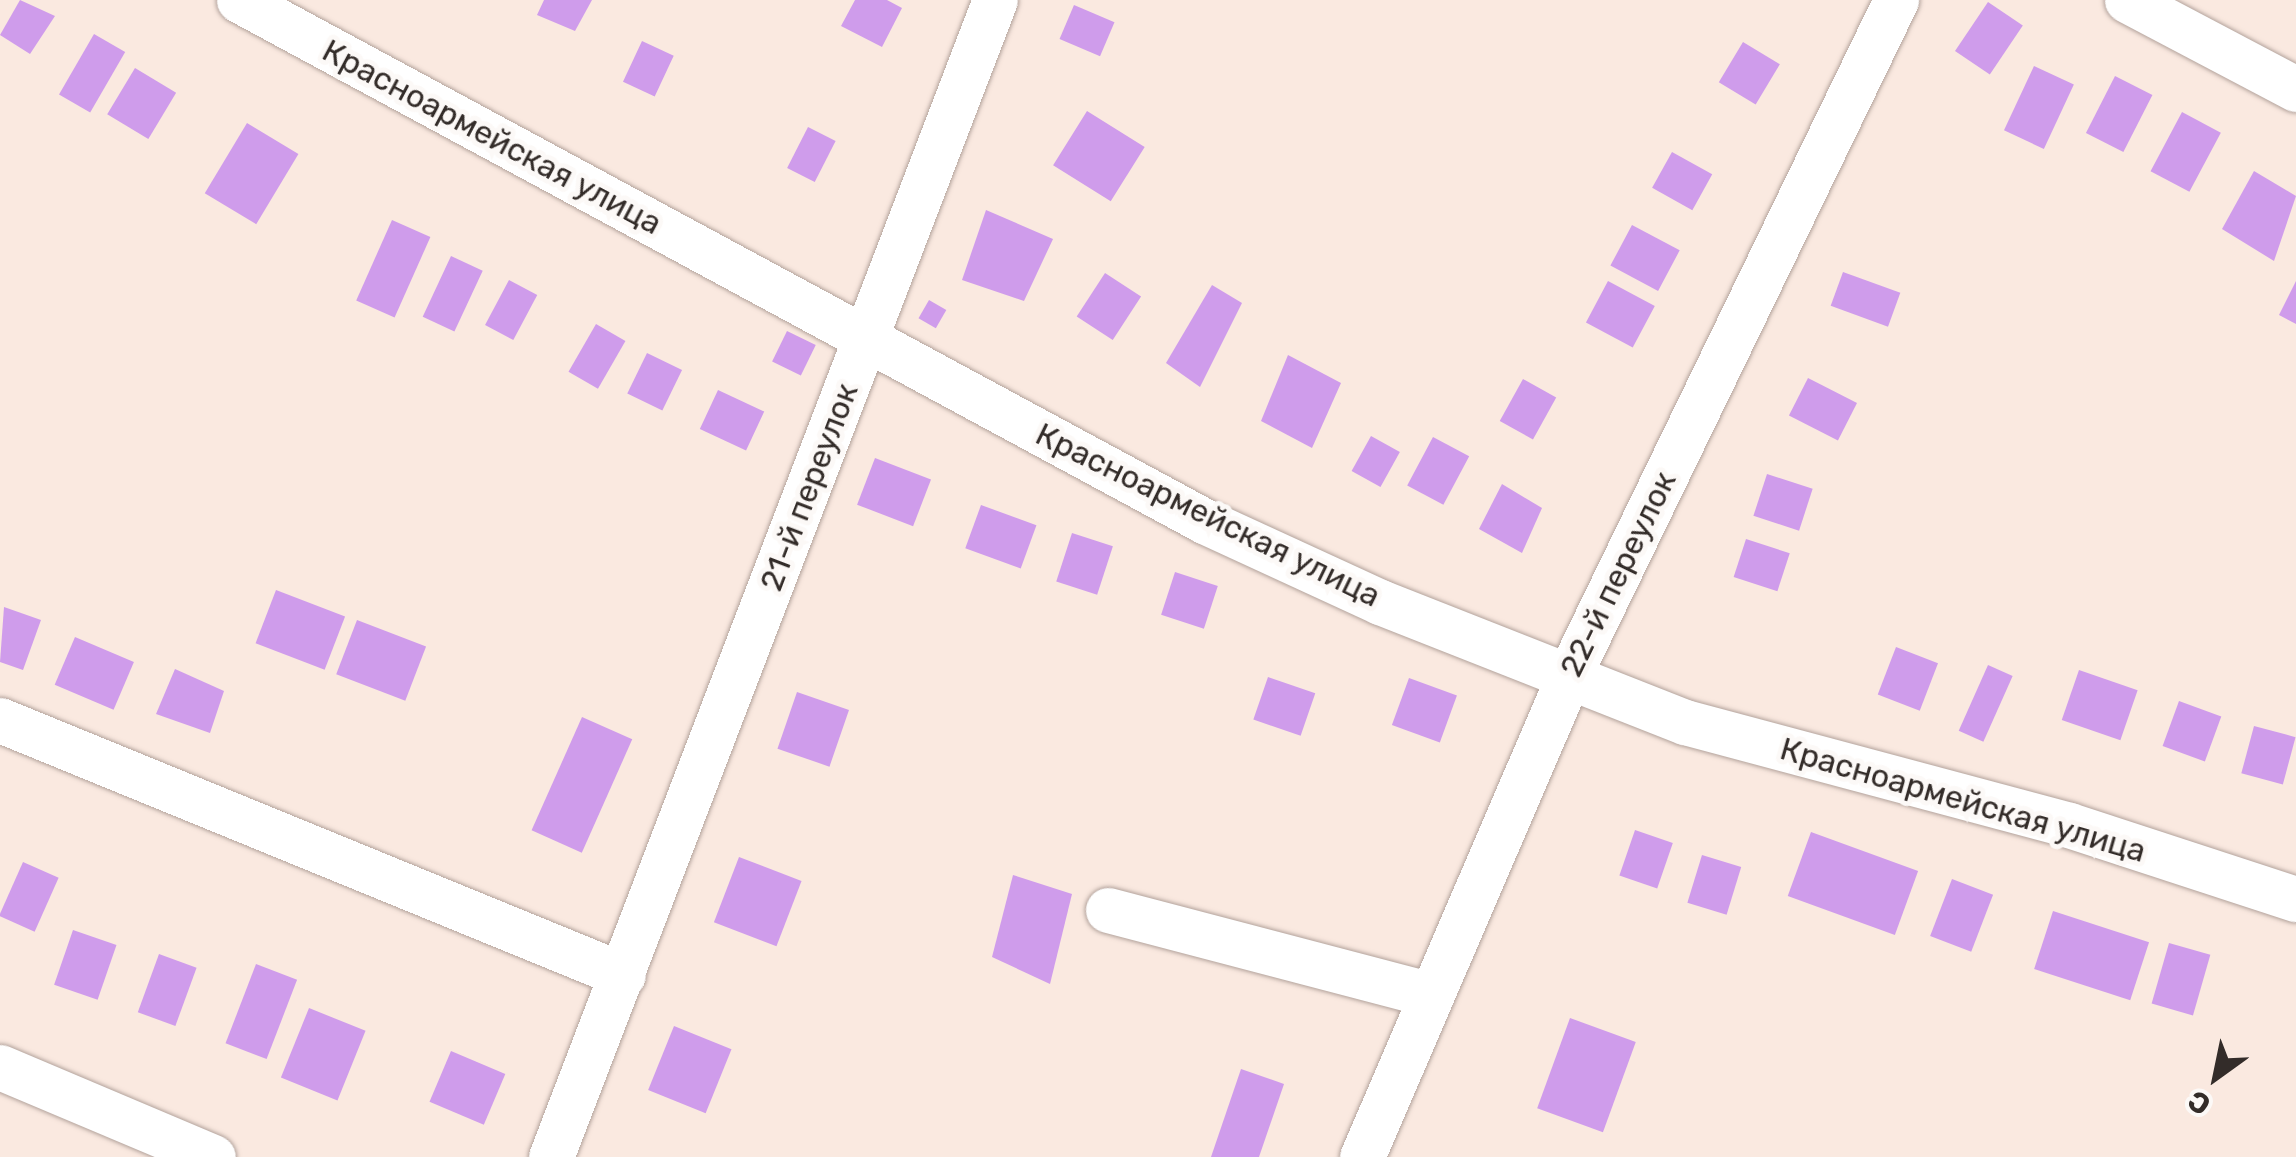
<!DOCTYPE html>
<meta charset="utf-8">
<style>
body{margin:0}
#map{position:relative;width:2296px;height:1157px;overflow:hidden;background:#fae9e0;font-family:Rubik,sans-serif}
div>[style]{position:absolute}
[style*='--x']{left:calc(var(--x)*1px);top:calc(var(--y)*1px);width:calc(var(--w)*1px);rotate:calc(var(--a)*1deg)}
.building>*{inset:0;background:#cf9ceb;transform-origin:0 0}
.roads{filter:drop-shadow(0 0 2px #b3a39c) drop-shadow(0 0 2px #b3a39c)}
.minor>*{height:45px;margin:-22.5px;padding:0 22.5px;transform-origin:22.5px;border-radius:22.5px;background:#fff}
span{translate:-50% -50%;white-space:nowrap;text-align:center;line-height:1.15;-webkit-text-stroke:10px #fcf9f7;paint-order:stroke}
.street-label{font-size:32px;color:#332c29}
.north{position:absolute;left:2166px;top:1027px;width:100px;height:100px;-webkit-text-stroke:8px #fcf9f7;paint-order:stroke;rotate:213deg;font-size:28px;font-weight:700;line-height:40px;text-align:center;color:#332c29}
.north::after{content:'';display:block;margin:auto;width:35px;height:45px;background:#332c29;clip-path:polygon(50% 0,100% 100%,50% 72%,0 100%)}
</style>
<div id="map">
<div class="building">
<div style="clip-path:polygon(20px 0,55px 16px,30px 54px,0 35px)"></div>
<div style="clip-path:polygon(544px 0,592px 0,575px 31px,537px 15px)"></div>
<div style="clip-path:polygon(855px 0,887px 0,902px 8px,882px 47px,841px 26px)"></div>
<div style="left:1988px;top:2px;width:42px;height:59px;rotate:34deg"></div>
<div style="left:1074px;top:5px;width:44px;height:37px;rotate:23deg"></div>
<div style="left:94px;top:34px;width:36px;height:70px;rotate:30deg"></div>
<div style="left:642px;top:41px;width:35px;height:45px;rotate:25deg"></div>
<div style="left:1743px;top:42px;width:43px;height:47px;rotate:31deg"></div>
<div style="left:2034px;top:66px;width:44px;height:71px;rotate:25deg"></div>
<div style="left:135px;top:68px;width:48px;height:54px;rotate:31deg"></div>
<div style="left:2115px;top:76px;width:42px;height:64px;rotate:27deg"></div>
<div style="left:1087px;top:111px;width:68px;height:64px;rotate:32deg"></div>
<div style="left:2182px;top:112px;width:44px;height:67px;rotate:28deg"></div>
<div style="left:247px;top:123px;width:60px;height:82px;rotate:31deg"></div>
<div style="left:808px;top:127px;width:31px;height:46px;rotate:27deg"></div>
<div style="left:1672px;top:152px;width:46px;height:41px;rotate:29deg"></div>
<div style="clip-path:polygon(2254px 171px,2296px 196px,2274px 261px,2222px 229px)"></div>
<div style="clip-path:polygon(986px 210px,1053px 239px,1024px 301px,962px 280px)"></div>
<div style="left:392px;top:220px;width:42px;height:88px;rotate:24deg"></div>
<div style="left:1632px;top:225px;width:54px;height:46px;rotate:28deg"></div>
<div style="left:451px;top:256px;width:35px;height:67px;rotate:25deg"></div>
<div style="left:1843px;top:272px;width:61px;height:36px;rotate:20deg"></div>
<div style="left:1105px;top:273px;width:43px;height:52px;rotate:33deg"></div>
<div style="left:509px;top:280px;width:32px;height:51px;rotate:28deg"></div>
<div style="left:1608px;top:281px;width:53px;height:47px;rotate:28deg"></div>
<div style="clip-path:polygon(2296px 281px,2296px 324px,2279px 315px)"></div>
<div style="clip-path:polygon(1212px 285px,1242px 303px,1200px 387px,1166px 363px)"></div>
<div style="left:929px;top:300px;width:20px;height:21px;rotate:30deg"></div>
<div style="left:596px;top:324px;width:34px;height:55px;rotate:30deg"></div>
<div style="left:787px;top:331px;width:32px;height:34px;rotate:26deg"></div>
<div style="left:647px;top:353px;width:39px;height:45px;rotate:26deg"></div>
<div style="clip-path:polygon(1288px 355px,1341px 383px,1312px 448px,1261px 421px)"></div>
<div style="left:1808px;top:378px;width:55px;height:42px;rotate:27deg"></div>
<div style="left:1523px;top:379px;width:38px;height:48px;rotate:29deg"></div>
<div style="left:718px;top:390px;width:51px;height:43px;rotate:25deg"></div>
<div style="left:1371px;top:436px;width:33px;height:40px;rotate:29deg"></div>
<div style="left:1433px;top:437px;width:41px;height:55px;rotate:28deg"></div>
<div style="left:875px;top:458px;width:60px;height:50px;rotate:21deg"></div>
<div style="left:1767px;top:474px;width:48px;height:44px;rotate:18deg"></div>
<div style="clip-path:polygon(1502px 484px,1542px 508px,1522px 553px,1479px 529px)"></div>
<div style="left:981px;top:505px;width:59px;height:46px;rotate:20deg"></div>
<div style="left:1072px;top:533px;width:43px;height:51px;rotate:18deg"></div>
<div style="left:1746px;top:539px;width:46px;height:40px;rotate:18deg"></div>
<div style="left:1175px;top:572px;width:45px;height:45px;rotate:18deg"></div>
<div style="left:276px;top:590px;width:74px;height:57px;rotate:21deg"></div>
<div style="clip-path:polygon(4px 607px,41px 620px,23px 670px,0 662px)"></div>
<div style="left:357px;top:620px;width:74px;height:58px;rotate:21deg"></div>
<div style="left:75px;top:637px;width:64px;height:52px;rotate:23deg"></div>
<div style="left:1896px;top:647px;width:45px;height:51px;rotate:21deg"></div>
<div style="left:1988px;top:665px;width:27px;height:72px;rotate:24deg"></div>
<div style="clip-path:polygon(175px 669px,224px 691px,210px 733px,156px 714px)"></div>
<div style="left:2079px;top:670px;width:62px;height:53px;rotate:19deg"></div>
<div style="left:1268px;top:677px;width:50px;height:45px;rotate:19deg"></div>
<div style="left:1409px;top:678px;width:51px;height:50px;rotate:20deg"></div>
<div style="left:797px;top:692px;width:55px;height:60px;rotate:19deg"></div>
<div style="left:2179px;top:701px;width:45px;height:48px;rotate:20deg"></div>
<div style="left:582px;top:717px;width:55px;height:124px;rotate:24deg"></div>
<div style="left:2254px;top:726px;width:43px;height:49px;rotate:15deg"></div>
<div style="left:1635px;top:830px;width:40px;height:48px;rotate:19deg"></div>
<div style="left:1811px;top:832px;width:114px;height:68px;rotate:20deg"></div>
<div style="left:1702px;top:855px;width:41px;height:50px;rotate:17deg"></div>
<div style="left:739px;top:857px;width:67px;height:70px;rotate:21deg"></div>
<div style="left:23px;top:862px;width:39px;height:59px;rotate:24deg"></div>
<div style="clip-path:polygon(1013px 875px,1072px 894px,1050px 984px,992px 957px)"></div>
<div style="left:1952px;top:879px;width:44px;height:61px;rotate:21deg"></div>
<div style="left:2053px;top:911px;width:101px;height:61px;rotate:18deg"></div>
<div style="left:73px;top:930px;width:46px;height:58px;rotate:19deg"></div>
<div style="left:2169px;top:943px;width:43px;height:63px;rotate:16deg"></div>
<div style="left:159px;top:954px;width:40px;height:62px;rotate:20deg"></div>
<div style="left:256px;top:964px;width:44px;height:85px;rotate:21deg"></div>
<div style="left:309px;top:1008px;width:61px;height:75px;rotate:22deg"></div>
<div style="left:1570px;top:1018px;width:70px;height:96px;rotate:20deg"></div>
<div style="left:674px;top:1026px;width:62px;height:69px;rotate:22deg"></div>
<div style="left:451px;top:1051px;width:59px;height:55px;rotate:23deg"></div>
<div style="clip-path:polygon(1241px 1069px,1284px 1084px,1259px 1157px,1211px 1157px)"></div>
</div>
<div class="roads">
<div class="minor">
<div style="--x:239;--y:0;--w:1097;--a:28.36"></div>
<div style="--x:1204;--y:521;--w:194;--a:24.7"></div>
<div style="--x:1380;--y:602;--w:328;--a:21.5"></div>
<div style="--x:1685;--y:722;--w:398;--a:15"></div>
<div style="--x:2069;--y:825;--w:239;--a:18.1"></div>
<div style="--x:2127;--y:0;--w:191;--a:27.8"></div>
<div style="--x:0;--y:720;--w:673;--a:22.26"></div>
<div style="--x:1108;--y:910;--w:334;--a:14.7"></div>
<div style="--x:0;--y:1067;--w:231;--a:22.9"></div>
<div style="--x:551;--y:1157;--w:1239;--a:-69.01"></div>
<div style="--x:1362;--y:1157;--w:527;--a:-66.74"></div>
<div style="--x:1570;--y:673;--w:748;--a:-64.15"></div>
</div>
</div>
<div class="street-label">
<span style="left:492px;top:137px;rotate:28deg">Красноармейская улица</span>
<span style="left:809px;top:487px;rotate:-69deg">21-й переулок</span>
<span style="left:1208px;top:515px;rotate:26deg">Красноармейская улица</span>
<span style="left:1618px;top:574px;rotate:-64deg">22-й переулок</span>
<span style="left:1963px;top:800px;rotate:16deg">Красноармейская улица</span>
</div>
<div class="north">С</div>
</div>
